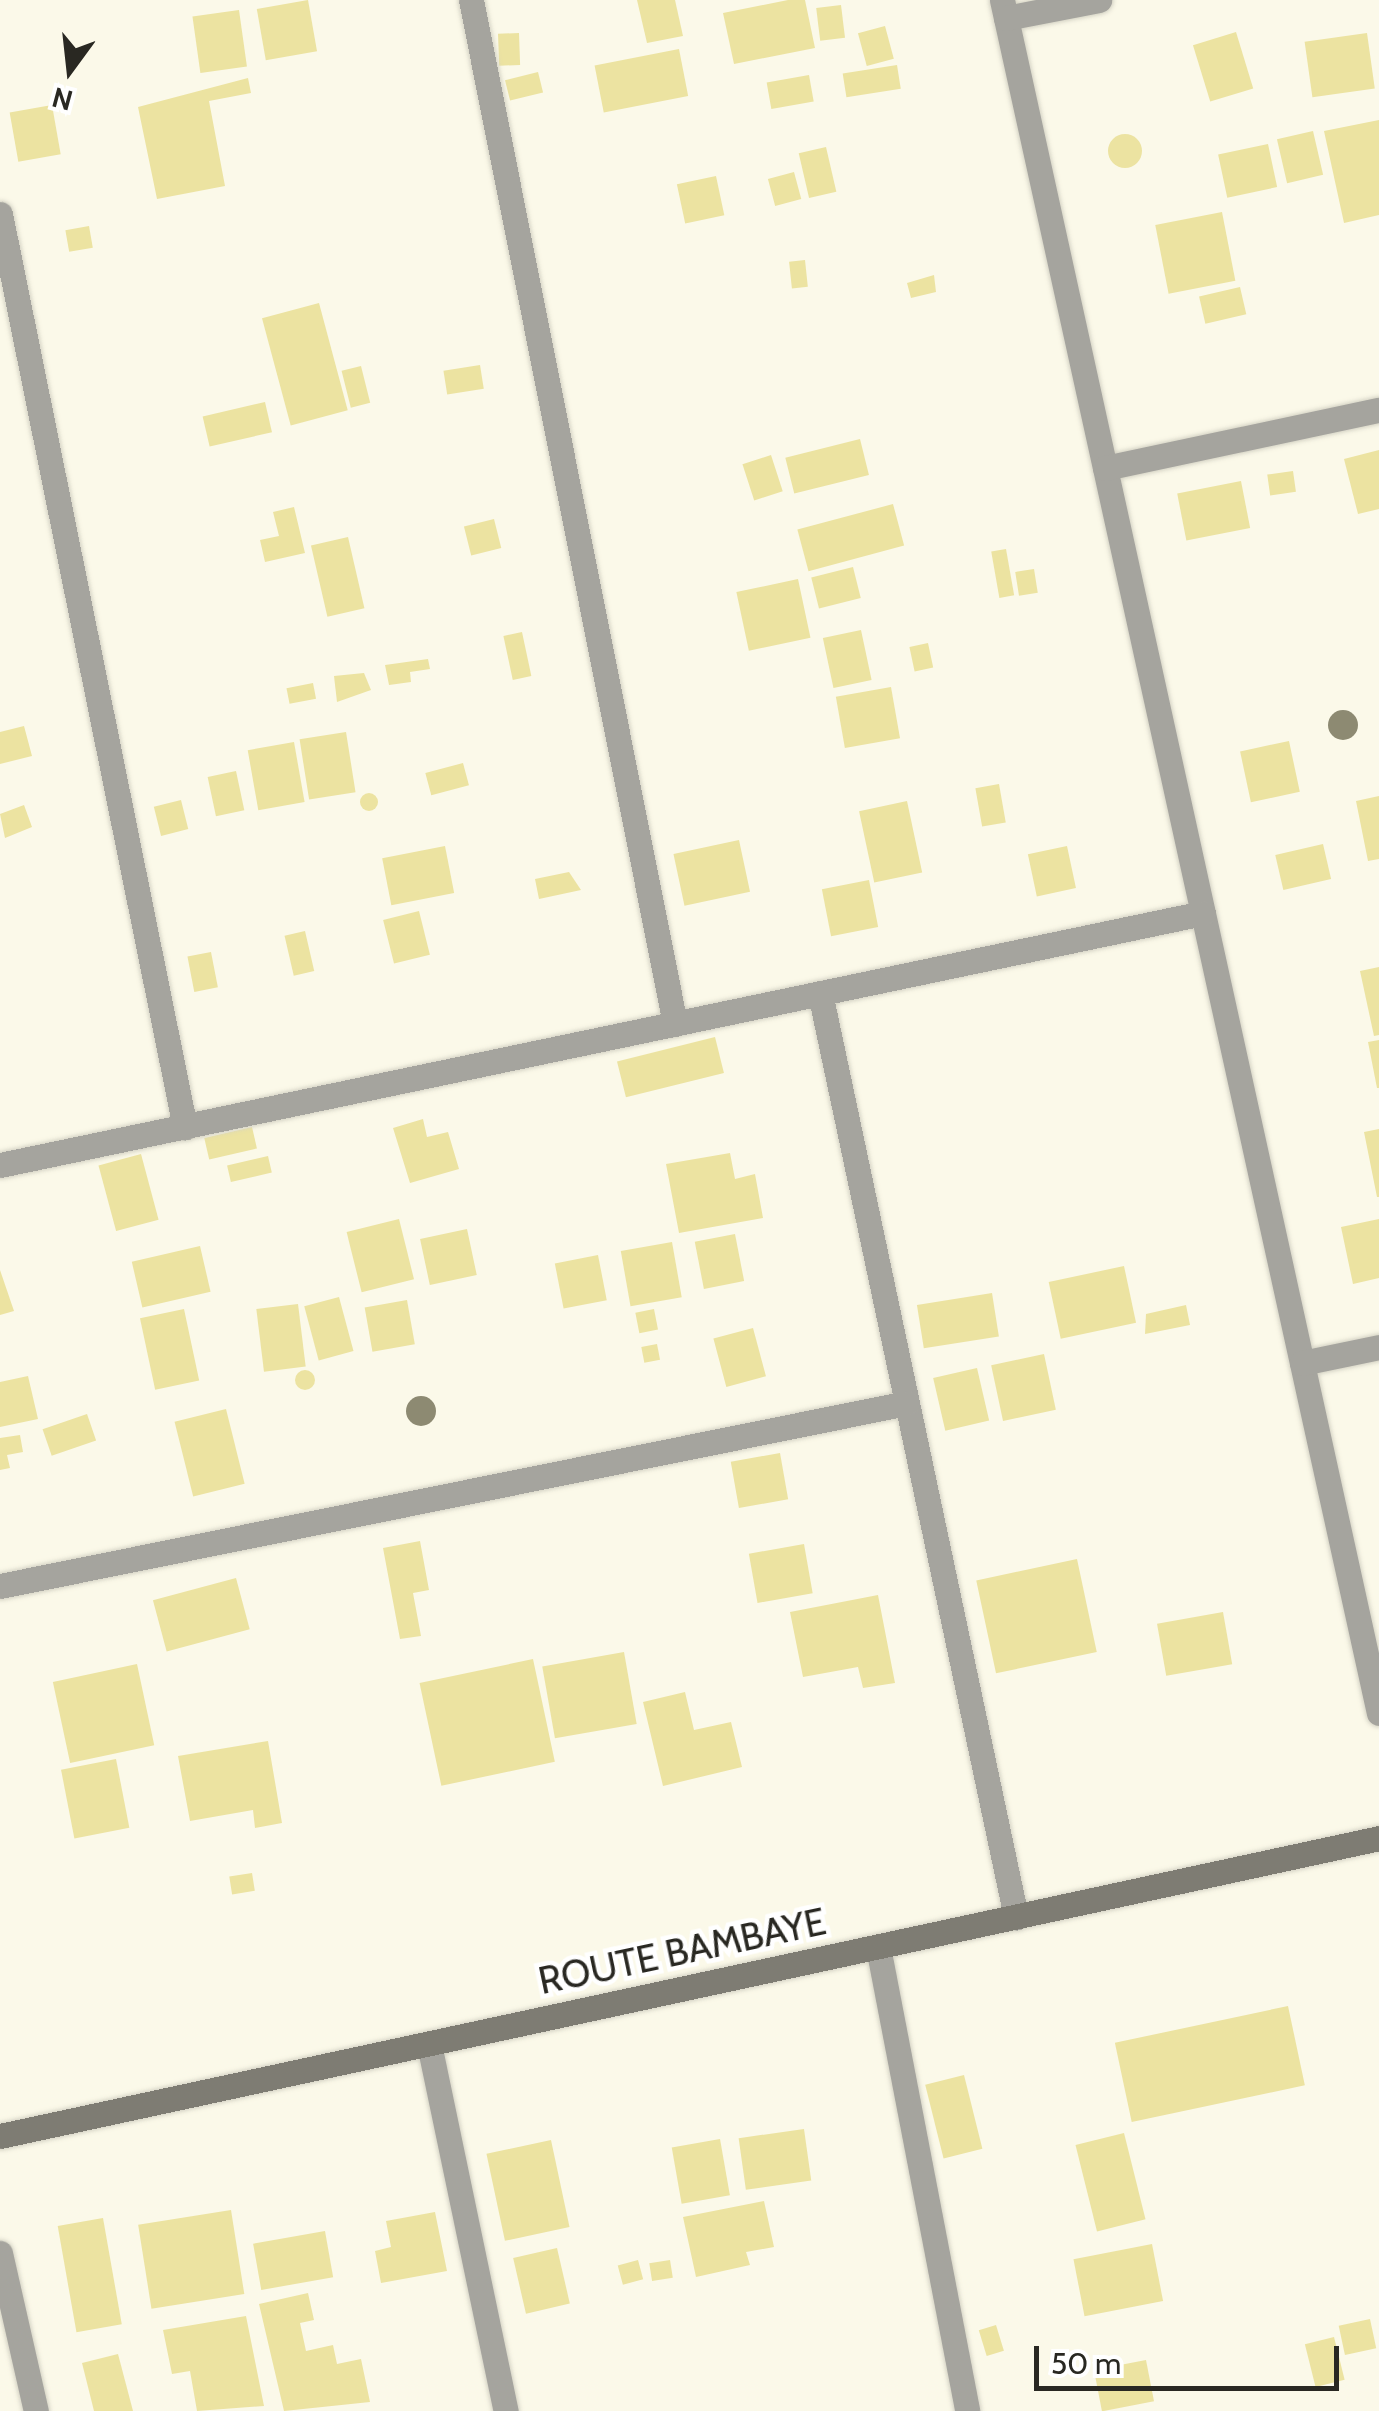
<!DOCTYPE html>
<style>
body{margin:0}
#map{position:relative;width:1379px;height:2411px;overflow:hidden;background:#fbf9e9;font-family:Cabin,sans-serif}
div>[style]{position:absolute}
[style*='--x']{left:calc(var(--x)*1px);top:calc(var(--y)*1px);width:calc(var(--w)*1px);rotate:calc(var(--a)*1deg)}
.building>*{inset:0;background:#ece3a1;transform-origin:0 0}
.round{border-radius:50%}
.roads{filter:drop-shadow(0 0 2px #d5d3c5) drop-shadow(0 0 2px #d5d3c5)}
.street>*{height:25px;margin:-12.5px;padding:0 12.5px;transform-origin:12.5px;border-radius:12.5px;background:#a5a49e}
.secondary>*{height:25px;margin:-12.5px;padding:0 12.5px;transform-origin:12.5px;border-radius:12.5px;background:#7e7c73}
.trees>*{width:30px;height:30px;margin:-15px;border-radius:50%;background:#8d8a72}
span{translate:-50% -50%;white-space:nowrap;text-align:center;line-height:1.15;-webkit-text-stroke:9px #fff;paint-order:stroke}
.street-label{font-size:38px;color:#292822}
.north{position:absolute;left:20px;top:20px;width:100px;height:100px;-webkit-text-stroke:8px #fff;paint-order:stroke;rotate:195deg;font-size:28px;font-weight:700;line-height:40px;text-align:center;color:#292822}
.north::after{content:'';display:block;margin:auto;width:35px;height:45px;background:#292822;clip-path:polygon(50% 0,100% 100%,50% 72%,0 100%)}
.scale{position:absolute;left:1034px;top:2346px;width:305px;height:45px;box-sizing:border-box;border:5px solid #292822;border-top:0;padding-left:12px;font-size:30px;line-height:35px;white-space:nowrap;color:#292822;-webkit-text-stroke:8px #fff;paint-order:stroke}
</style>
<div id="map">
<div class="building">
<div style="left:308px;top:0;width:52px;height:52px;rotate:80deg"></div>
<div style="clip-path:polygon(637px 0,675px 0,683px 36px,647px 43px)"></div>
<div style="clip-path:polygon(788px 0,805px 0,815px 48px,734px 64px,723px 13px)"></div>
<div style="left:841px;top:5px;width:33px;height:25px;rotate:83deg"></div>
<div style="left:239px;top:10px;width:57px;height:47px;rotate:82deg"></div>
<div style="left:885px;top:26px;width:34px;height:28px;rotate:75deg"></div>
<div style="left:1236px;top:32px;width:59px;height:45px;rotate:73deg"></div>
<div style="left:519px;top:33px;width:32px;height:21px;rotate:88deg"></div>
<div style="left:1367px;top:33px;width:56px;height:63px;rotate:82deg"></div>
<div style="left:679px;top:49px;width:48px;height:86px;rotate:79deg"></div>
<div style="left:897px;top:65px;width:24px;height:55px;rotate:81deg"></div>
<div style="left:538px;top:72px;width:21px;height:34px;rotate:76deg"></div>
<div style="left:809px;top:75px;width:27px;height:43px;rotate:80deg"></div>
<div style="clip-path:polygon(248px 78px,251px 93px,209px 101px,225px 186px,157px 199px,138px 107px)"></div>
<div style="left:52px;top:105px;width:50px;height:43px;rotate:80deg"></div>
<div style="clip-path:polygon(1379px 120px,1379px 215px,1344px 223px,1324px 131px)"></div>
<div style="left:1313px;top:131px;width:45px;height:37px;rotate:77deg"></div>
<div class="round" style="left:1108px;top:134px;width:34px;height:34px"></div>
<div style="left:1268px;top:144px;width:44px;height:51px;rotate:78deg"></div>
<div style="left:826px;top:147px;width:46px;height:28px;rotate:77deg"></div>
<div style="left:794px;top:172px;width:28px;height:27px;rotate:75deg"></div>
<div style="left:716px;top:176px;width:40px;height:40px;rotate:78deg"></div>
<div style="left:1222px;top:212px;width:70px;height:68px;rotate:79deg"></div>
<div style="left:89px;top:226px;width:22px;height:24px;rotate:80deg"></div>
<div style="left:805px;top:260px;width:27px;height:16px;rotate:84deg"></div>
<div style="clip-path:polygon(934px 275px,936px 292px,911px 298px,907px 283px)"></div>
<div style="left:1240px;top:287px;width:28px;height:42px;rotate:77deg"></div>
<div style="left:319px;top:303px;width:111px;height:59px;rotate:75deg"></div>
<div style="left:480px;top:365px;width:24px;height:37px;rotate:81deg"></div>
<div style="left:361px;top:366px;width:38px;height:20px;rotate:76deg"></div>
<div style="left:265px;top:402px;width:31px;height:64px;rotate:77deg"></div>
<div style="left:860px;top:439px;width:37px;height:77px;rotate:76deg"></div>
<div style="clip-path:polygon(1379px 450px,1379px 509px,1358px 514px,1344px 459px)"></div>
<div style="left:771px;top:455px;width:38px;height:30px;rotate:72deg"></div>
<div style="left:1293px;top:471px;width:21px;height:26px;rotate:82deg"></div>
<div style="left:1241px;top:481px;width:48px;height:65px;rotate:79deg"></div>
<div style="left:893px;top:504px;width:43px;height:99px;rotate:75deg"></div>
<div style="clip-path:polygon(294px 507px,305px 553px,265px 562px,260px 540px,279px 536px,273px 512px)"></div>
<div style="left:494px;top:519px;width:30px;height:31px;rotate:76deg"></div>
<div style="left:348px;top:537px;width:73px;height:38px;rotate:77deg"></div>
<div style="left:1006px;top:549px;width:47px;height:15px;rotate:80deg"></div>
<div style="left:853px;top:567px;width:32px;height:43px;rotate:76deg"></div>
<div style="left:1034px;top:569px;width:24px;height:19px;rotate:81deg"></div>
<div style="left:798px;top:579px;width:60px;height:63px;rotate:78deg"></div>
<div style="left:861px;top:630px;width:51px;height:39px;rotate:78deg"></div>
<div style="left:522px;top:632px;width:45px;height:19px;rotate:78deg"></div>
<div style="left:928px;top:643px;width:25px;height:19px;rotate:78deg"></div>
<div style="clip-path:polygon(428px 659px,430px 669px,410px 672px,411px 682px,389px 685px,385px 665px)"></div>
<div style="clip-path:polygon(364px 673px,371px 690px,337px 702px,334px 676px)"></div>
<div style="left:313px;top:683px;width:16px;height:27px;rotate:79deg"></div>
<div style="left:891px;top:687px;width:52px;height:56px;rotate:80deg"></div>
<div style="clip-path:polygon(24px 726px,32px 756px,0 764px,0 732px)"></div>
<div style="left:346px;top:732px;width:61px;height:47px;rotate:81deg"></div>
<div style="left:1289px;top:741px;width:52px;height:50px;rotate:78deg"></div>
<div style="left:294px;top:742px;width:61px;height:47px;rotate:80deg"></div>
<div style="left:463px;top:763px;width:23px;height:39px;rotate:75deg"></div>
<div style="left:236px;top:771px;width:40px;height:29px;rotate:78deg"></div>
<div style="left:999px;top:784px;width:39px;height:24px;rotate:80deg"></div>
<div class="round" style="left:360px;top:793px;width:18px;height:18px"></div>
<div style="clip-path:polygon(1379px 796px,1379px 859px,1368px 861px,1356px 801px)"></div>
<div style="left:181px;top:800px;width:30px;height:28px;rotate:76deg"></div>
<div style="left:907px;top:801px;width:73px;height:49px;rotate:78deg"></div>
<div style="clip-path:polygon(24px 805px,32px 827px,5px 838px,0 814px)"></div>
<div style="left:739px;top:840px;width:53px;height:67px;rotate:78deg"></div>
<div style="left:1323px;top:844px;width:36px;height:49px;rotate:77deg"></div>
<div style="left:445px;top:846px;width:48px;height:64px;rotate:79deg"></div>
<div style="left:1067px;top:846px;width:43px;height:40px;rotate:78deg"></div>
<div style="clip-path:polygon(569px 872px,581px 890px,539px 899px,535px 879px)"></div>
<div style="left:869px;top:880px;width:48px;height:48px;rotate:79deg"></div>
<div style="left:419px;top:911px;width:45px;height:37px;rotate:76deg"></div>
<div style="left:305px;top:931px;width:41px;height:21px;rotate:77deg"></div>
<div style="left:211px;top:952px;width:36px;height:24px;rotate:79deg"></div>
<div style="clip-path:polygon(1379px 967px,1379px 1035px,1374px 1036px,1360px 971px)"></div>
<div style="left:715px;top:1037px;width:37px;height:101px;rotate:76deg"></div>
<div style="clip-path:polygon(1379px 1040px,1379px 1088px,1377px 1088px,1368px 1042px)"></div>
<div style="clip-path:polygon(423px 1119px,427px 1137px,448px 1132px,459px 1169px,410px 1183px,393px 1128px)"></div>
<div style="left:252px;top:1127px;width:22px;height:49px;rotate:77deg"></div>
<div style="clip-path:polygon(1379px 1129px,1379px 1197px,1377px 1197px,1364px 1132px)"></div>
<div style="clip-path:polygon(730px 1153px,735px 1179px,755px 1174px,763px 1218px,679px 1233px,666px 1164px)"></div>
<div style="left:141px;top:1154px;width:68px;height:44px;rotate:75deg"></div>
<div style="left:268px;top:1156px;width:17px;height:42px;rotate:77deg"></div>
<div style="left:399px;top:1219px;width:62px;height:54px;rotate:76deg"></div>
<div style="clip-path:polygon(1379px 1219px,1379px 1278px,1353px 1284px,1341px 1227px)"></div>
<div style="left:467px;top:1229px;width:47px;height:48px;rotate:78deg"></div>
<div style="left:735px;top:1234px;width:48px;height:41px;rotate:79deg"></div>
<div style="left:672px;top:1242px;width:56px;height:52px;rotate:80deg"></div>
<div style="left:200px;top:1246px;width:47px;height:70px;rotate:77deg"></div>
<div style="left:598px;top:1255px;width:46px;height:44px;rotate:79deg"></div>
<div style="left:1124px;top:1266px;width:58px;height:77px;rotate:78deg"></div>
<div style="clip-path:polygon(0 1270px,14px 1311px,0 1315px)"></div>
<div style="left:992px;top:1293px;width:44px;height:76px;rotate:81deg"></div>
<div style="left:339px;top:1297px;width:56px;height:36px;rotate:75deg"></div>
<div style="left:407px;top:1300px;width:45px;height:43px;rotate:80deg"></div>
<div style="left:298px;top:1304px;width:63px;height:42px;rotate:83deg"></div>
<div style="clip-path:polygon(1186px 1305px,1190px 1325px,1145px 1334px,1146px 1314px)"></div>
<div style="left:184px;top:1309px;width:73px;height:45px;rotate:78deg"></div>
<div style="left:654px;top:1309px;width:21px;height:19px;rotate:79deg"></div>
<div style="left:753px;top:1328px;width:50px;height:41px;rotate:75deg"></div>
<div style="left:657px;top:1344px;width:16px;height:16px;rotate:79deg"></div>
<div style="left:1044px;top:1354px;width:57px;height:54px;rotate:78deg"></div>
<div style="left:977px;top:1368px;width:54px;height:45px;rotate:77deg"></div>
<div class="round" style="left:295px;top:1370px;width:20px;height:20px"></div>
<div style="clip-path:polygon(28px 1376px,38px 1419px,0 1427px,0 1382px)"></div>
<div style="left:226px;top:1409px;width:77px;height:53px;rotate:76deg"></div>
<div style="left:87px;top:1414px;width:28px;height:47px;rotate:71deg"></div>
<div style="clip-path:polygon(20px 1435px,23px 1452px,7px 1455px,10px 1468px,0 1470px,0 1438px)"></div>
<div style="left:780px;top:1453px;width:47px;height:50px;rotate:80deg"></div>
<div style="clip-path:polygon(420px 1541px,429px 1590px,413px 1593px,421px 1636px,400px 1639px,383px 1548px)"></div>
<div style="left:804px;top:1544px;width:50px;height:56px;rotate:80deg"></div>
<div style="left:1077px;top:1559px;width:95px;height:103px;rotate:78deg"></div>
<div style="left:236px;top:1578px;width:53px;height:86px;rotate:75deg"></div>
<div style="clip-path:polygon(878px 1595px,895px 1683px,863px 1688px,858px 1667px,803px 1677px,790px 1612px)"></div>
<div style="left:1223px;top:1612px;width:53px;height:67px;rotate:80deg"></div>
<div style="left:624px;top:1652px;width:73px;height:83px;rotate:80deg"></div>
<div style="left:533px;top:1659px;width:105px;height:116px;rotate:78deg"></div>
<div style="left:137px;top:1664px;width:83px;height:86px;rotate:78deg"></div>
<div style="clip-path:polygon(685px 1692px,694px 1730px,731px 1722px,742px 1767px,663px 1786px,643px 1702px)"></div>
<div style="clip-path:polygon(268px 1741px,282px 1823px,255px 1828px,253px 1810px,190px 1821px,178px 1756px)"></div>
<div style="left:116px;top:1759px;width:70px;height:56px;rotate:79deg"></div>
<div style="left:252px;top:1873px;width:18px;height:23px;rotate:81deg"></div>
<div style="left:1288px;top:2006px;width:81px;height:177px;rotate:78deg"></div>
<div style="left:964px;top:2075px;width:76px;height:40px;rotate:76deg"></div>
<div style="left:804px;top:2129px;width:52px;height:66px;rotate:82deg"></div>
<div style="left:1124px;top:2133px;width:89px;height:50px;rotate:76deg"></div>
<div style="left:720px;top:2139px;width:57px;height:49px;rotate:80deg"></div>
<div style="left:551px;top:2140px;width:89px;height:66px;rotate:78deg"></div>
<div style="clip-path:polygon(764px 2201px,774px 2247px,746px 2252px,750px 2265px,696px 2277px,683px 2217px)"></div>
<div style="left:231px;top:2210px;width:85px;height:94px;rotate:81deg"></div>
<div style="clip-path:polygon(435px 2212px,447px 2271px,381px 2283px,375px 2251px,391px 2247px,386px 2221px)"></div>
<div style="left:103px;top:2218px;width:108px;height:46px;rotate:80deg"></div>
<div style="left:325px;top:2231px;width:47px;height:73px;rotate:80deg"></div>
<div style="left:1152px;top:2244px;width:58px;height:80px;rotate:79deg"></div>
<div style="left:557px;top:2248px;width:57px;height:45px;rotate:77deg"></div>
<div style="left:638px;top:2260px;width:20px;height:21px;rotate:75deg"></div>
<div style="left:670px;top:2260px;width:18px;height:21px;rotate:81deg"></div>
<div style="clip-path:polygon(308px 2293px,314px 2320px,300px 2323px,306px 2351px,333px 2345px,337px 2364px,361px 2359px,370px 2402px,284px 2411px,259px 2304px)"></div>
<div style="clip-path:polygon(246px 2316px,264px 2406px,197px 2411px,190px 2371px,172px 2374px,163px 2330px)"></div>
<div style="left:1370px;top:2319px;width:30px;height:32px;rotate:78deg"></div>
<div style="left:996px;top:2325px;width:27px;height:18px;rotate:73deg"></div>
<div style="left:1334px;top:2337px;width:44px;height:30px;rotate:76deg"></div>
<div style="clip-path:polygon(118px 2354px,133px 2411px,94px 2411px,82px 2363px)"></div>
<div style="left:1146px;top:2360px;width:42px;height:53px;rotate:79deg"></div>
</div>
<div class="roads">
<div class="street">
<div style="--x:471;--y:0;--w:1044;--a:78.73"></div>
<div style="--x:1002;--y:0;--w:1754;--a:77.59"></div>
<div style="--x:1006;--y:18;--w:95;--a:-11"></div>
<div style="--x:0;--y:214;--w:932;--a:78.55"></div>
<div style="--x:1105;--y:468;--w:280;--a:-12"></div>
<div style="--x:820;--y:993;--w:945;--a:78.02"></div>
<div style="--x:0;--y:1165;--w:1229;--a:-11.83"></div>
<div style="--x:1302;--y:1363;--w:79;--a:-11.7"></div>
<div style="--x:0;--y:1586;--w:925;--a:-11.41"></div>
<div style="--x:878;--y:1947;--w:472;--a:79.1"></div>
<div style="--x:429;--y:2044;--w:375;--a:78.2"></div>
<div style="--x:0;--y:2253;--w:162;--a:77.2"></div>
</div>
<div class="secondary">
<div style="--x:0;--y:2136;--w:1411;--a:-12.19"></div>
</div>
</div>
<div class="trees">
<div style="left:1343px;top:725px"></div>
<div style="left:421px;top:1411px"></div>
</div>
<div class="street-label">
<span style="left:682px;top:1951px;rotate:-12deg">ROUTE BAMBAYE</span>
</div>
<div class="north">N</div>
<div class="scale">50 m</div>
</div>
